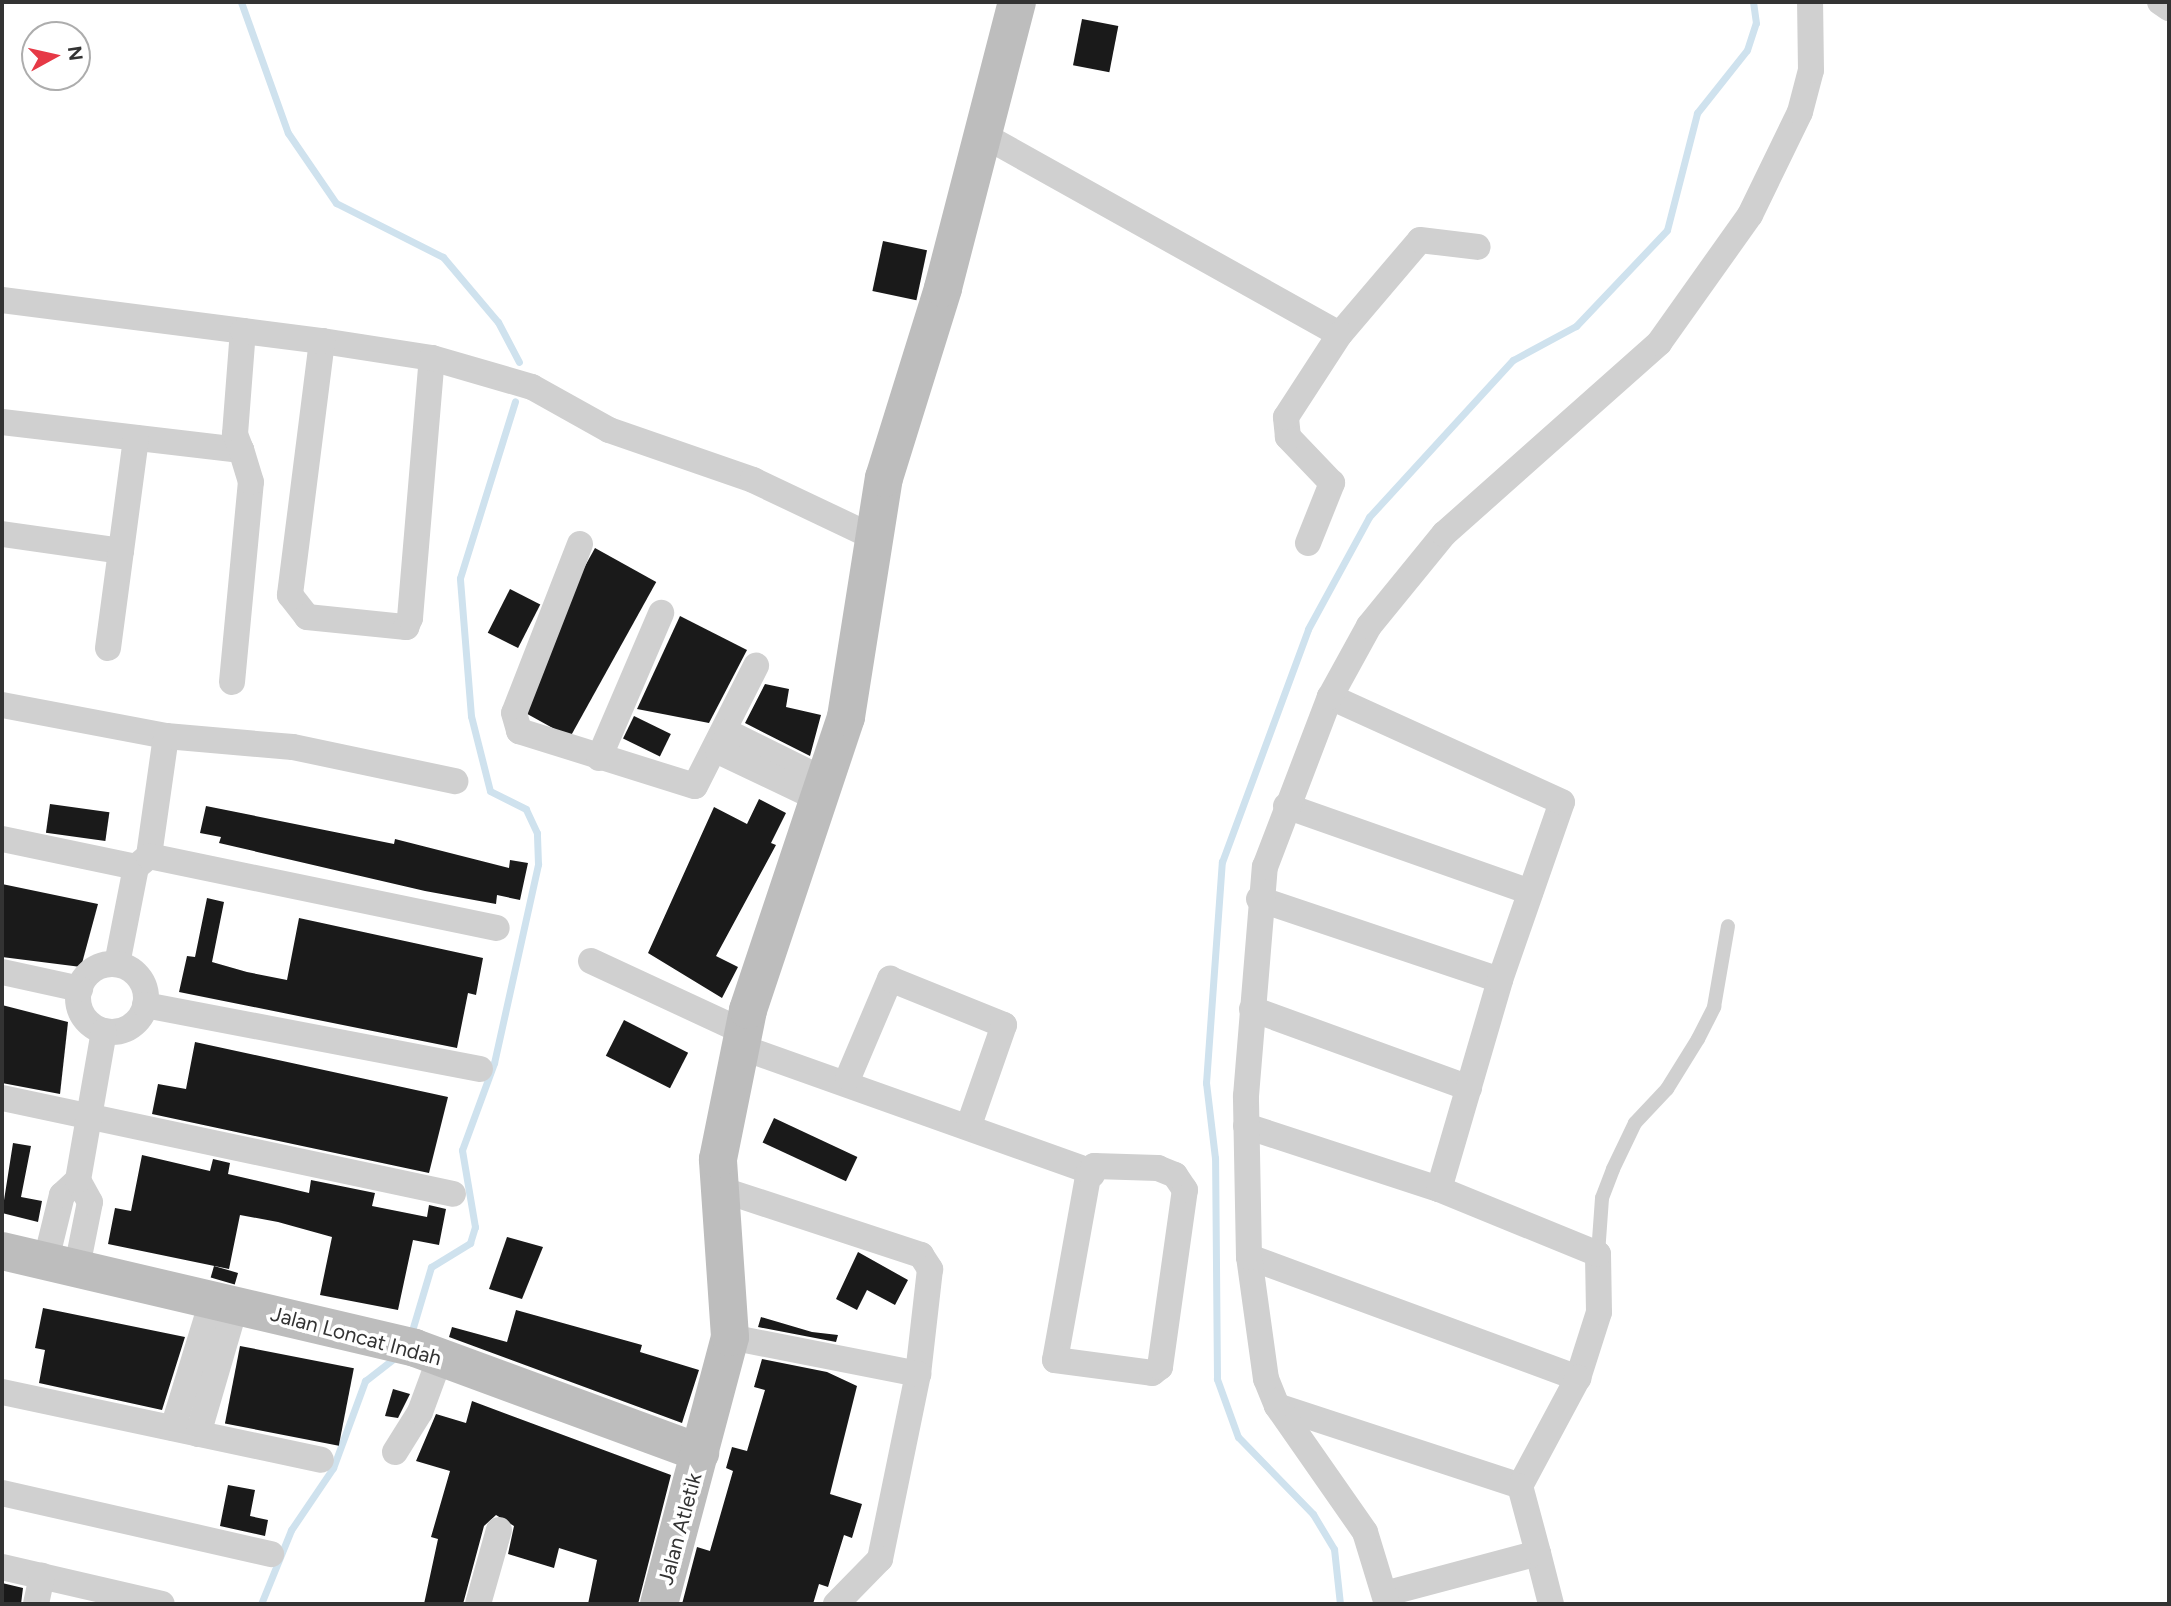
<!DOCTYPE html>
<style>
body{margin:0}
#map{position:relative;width:2171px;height:1606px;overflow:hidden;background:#fff;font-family:Figtree,sans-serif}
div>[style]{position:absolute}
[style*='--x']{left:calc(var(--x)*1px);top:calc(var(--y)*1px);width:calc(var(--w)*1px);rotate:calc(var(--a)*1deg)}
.stream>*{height:7px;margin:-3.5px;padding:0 3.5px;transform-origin:3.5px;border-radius:3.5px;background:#cfe2ee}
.building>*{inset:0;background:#1a1a1a;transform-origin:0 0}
.lane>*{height:14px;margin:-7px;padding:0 7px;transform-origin:7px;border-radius:7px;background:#d0d0d0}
.street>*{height:26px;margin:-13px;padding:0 13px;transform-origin:13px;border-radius:13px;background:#d0d0d0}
.street>.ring{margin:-13px;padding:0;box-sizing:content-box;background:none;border:26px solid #d0d0d0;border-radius:50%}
.secondary>*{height:38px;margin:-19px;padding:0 19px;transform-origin:19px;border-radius:19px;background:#bdbdbd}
span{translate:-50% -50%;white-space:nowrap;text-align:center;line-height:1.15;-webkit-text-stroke:7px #fff;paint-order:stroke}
.street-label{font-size:21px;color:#333}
.frame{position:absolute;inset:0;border:4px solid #333;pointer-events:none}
.north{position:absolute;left:21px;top:21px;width:70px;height:70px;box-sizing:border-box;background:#fff;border:2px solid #adadad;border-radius:50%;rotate:82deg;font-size:19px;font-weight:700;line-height:28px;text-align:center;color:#333}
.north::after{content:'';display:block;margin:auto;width:24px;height:32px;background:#e63946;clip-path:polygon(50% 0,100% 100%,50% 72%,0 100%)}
</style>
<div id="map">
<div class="stream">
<div style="--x:241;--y:2;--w:139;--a:70.3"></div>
<div style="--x:288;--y:133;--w:85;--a:55.6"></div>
<div style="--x:336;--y:203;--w:120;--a:26.8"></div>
<div style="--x:443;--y:257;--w:85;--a:49.8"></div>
<div style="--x:498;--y:322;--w:45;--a:62.3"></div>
<div style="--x:411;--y:1334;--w:70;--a:-73.4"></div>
<div style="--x:431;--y:1267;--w:46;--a:-31.6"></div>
<div style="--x:470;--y:1243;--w:17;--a:-73"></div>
<div style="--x:475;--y:1227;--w:78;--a:-99.6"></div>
<div style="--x:462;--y:1150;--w:93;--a:-69.8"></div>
<div style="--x:494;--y:1063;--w:204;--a:-77.5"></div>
<div style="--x:538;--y:864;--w:31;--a:-92"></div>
<div style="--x:537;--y:833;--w:26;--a:-115"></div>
<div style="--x:526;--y:809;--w:40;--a:-153.4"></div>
<div style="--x:490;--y:791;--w:77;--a:-104.2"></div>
<div style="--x:471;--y:716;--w:138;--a:-94.6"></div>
<div style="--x:460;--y:578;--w:185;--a:-72.7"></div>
<div style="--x:261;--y:1604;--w:80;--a:-67.9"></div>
<div style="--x:291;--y:1530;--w:75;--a:-55.9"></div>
<div style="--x:333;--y:1468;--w:93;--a:-69.8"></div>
<div style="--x:365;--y:1381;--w:37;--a:-38"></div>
<div style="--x:1340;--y:1604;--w:55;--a:-96.2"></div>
<div style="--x:1334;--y:1549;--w:41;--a:-121"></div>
<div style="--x:1313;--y:1514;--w:107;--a:-134.2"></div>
<div style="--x:1238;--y:1437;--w:62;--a:-109.9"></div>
<div style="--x:1217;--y:1379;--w:221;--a:-90.5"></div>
<div style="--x:1215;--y:1158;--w:76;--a:-96.8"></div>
<div style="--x:1206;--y:1083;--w:222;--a:-85.9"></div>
<div style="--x:1222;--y:862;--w:248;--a:-69.7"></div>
<div style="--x:1308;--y:629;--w:128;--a:-61.4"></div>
<div style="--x:1369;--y:517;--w:213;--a:-47.5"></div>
<div style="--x:1513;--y:360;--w:72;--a:-28.4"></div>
<div style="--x:1576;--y:326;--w:132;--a:-46.5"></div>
<div style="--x:1667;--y:230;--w:121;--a:-75.6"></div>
<div style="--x:1697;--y:113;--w:80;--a:-51.6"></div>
<div style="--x:1747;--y:50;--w:28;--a:-72"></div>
<div style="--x:1756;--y:23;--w:21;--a:-98"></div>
</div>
<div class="building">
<div style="left:1082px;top:19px;width:37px;height:47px;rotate:11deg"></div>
<div style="left:883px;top:241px;width:45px;height:51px;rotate:12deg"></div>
<div style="left:595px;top:548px;width:70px;height:178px;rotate:29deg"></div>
<div style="left:510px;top:589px;width:34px;height:49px;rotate:27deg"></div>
<div style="clip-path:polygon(680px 616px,747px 650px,709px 723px,637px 709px)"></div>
<div style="clip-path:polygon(765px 684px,789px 689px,786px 707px,821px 715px,810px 756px,745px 723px)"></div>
<div style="left:634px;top:716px;width:41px;height:25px;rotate:26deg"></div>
<div style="clip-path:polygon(759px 799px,786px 813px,771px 843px,776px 845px,716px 956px,738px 967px,722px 998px,648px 953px,714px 807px,747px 824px)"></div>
<div style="left:50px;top:804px;width:60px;height:29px;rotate:8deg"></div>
<div style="clip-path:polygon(206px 806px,394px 844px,395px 839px,509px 868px,510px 860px,528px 863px,520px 900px,497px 895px,496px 904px,425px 891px,219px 843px,221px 837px,200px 833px)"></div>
<div style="clip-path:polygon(2px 884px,98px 904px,81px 967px,2px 957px)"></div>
<div style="clip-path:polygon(207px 898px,224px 902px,212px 962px,247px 972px,287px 980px,299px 918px,483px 958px,476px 995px,468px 993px,457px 1048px,179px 992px,187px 956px,195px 957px)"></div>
<div style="clip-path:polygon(2px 1005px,68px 1022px,60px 1094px,2px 1083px)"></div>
<div style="left:624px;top:1020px;width:72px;height:40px;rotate:27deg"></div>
<div style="clip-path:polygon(195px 1042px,448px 1097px,429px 1173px,152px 1114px,158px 1084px,186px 1089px)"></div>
<div style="left:774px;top:1118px;width:92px;height:27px;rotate:25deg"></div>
<div style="clip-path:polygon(13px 1143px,31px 1146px,21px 1197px,42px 1201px,38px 1222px,2px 1213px)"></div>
<div style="clip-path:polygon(142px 1155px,210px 1171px,213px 1159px,230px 1163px,228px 1174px,309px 1193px,311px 1180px,375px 1193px,372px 1206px,427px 1217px,429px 1205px,446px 1209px,439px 1245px,413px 1240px,398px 1310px,320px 1295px,332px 1237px,278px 1222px,240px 1215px,229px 1269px,108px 1244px,115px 1208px,131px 1211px)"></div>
<div style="clip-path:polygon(507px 1237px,543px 1247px,522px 1299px,489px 1289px)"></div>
<div style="clip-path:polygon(858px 1252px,908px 1280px,895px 1305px,867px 1290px,857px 1310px,836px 1299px)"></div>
<div style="left:214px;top:1266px;width:25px;height:12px;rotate:16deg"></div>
<div style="clip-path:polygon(43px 1308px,185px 1337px,162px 1410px,39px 1383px,45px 1350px,35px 1348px)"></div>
<div style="clip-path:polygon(516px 1310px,642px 1345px,640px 1352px,699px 1370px,682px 1423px,449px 1337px,452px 1327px,507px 1342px)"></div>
<div style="clip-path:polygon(761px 1317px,812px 1332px,838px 1335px,836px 1342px,758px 1327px)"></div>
<div style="left:240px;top:1346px;width:116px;height:79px;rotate:11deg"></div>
<div style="clip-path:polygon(762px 1359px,827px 1372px,857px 1386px,830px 1494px,862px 1504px,852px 1538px,844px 1535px,828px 1587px,819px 1584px,813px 1604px,682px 1604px,697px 1547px,710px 1551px,733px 1471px,726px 1468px,732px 1447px,747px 1451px,765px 1390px,754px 1387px)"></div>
<div style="clip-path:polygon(393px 1389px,410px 1394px,398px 1418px,385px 1416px)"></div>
<div style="clip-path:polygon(472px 1401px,671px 1475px,638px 1604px,588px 1604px,597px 1560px,559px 1548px,554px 1568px,508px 1554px,514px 1526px,496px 1515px,484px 1526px,463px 1604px,424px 1604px,438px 1539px,431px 1537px,450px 1471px,416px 1461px,436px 1414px,466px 1423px)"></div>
<div style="clip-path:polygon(228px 1485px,255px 1490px,250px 1516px,268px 1520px,265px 1536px,220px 1526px)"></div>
<div style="clip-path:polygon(2px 1583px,23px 1588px,21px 1604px,2px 1604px)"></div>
</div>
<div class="lane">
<div style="--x:1598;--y:1254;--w:56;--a:-85.9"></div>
<div style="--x:1602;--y:1198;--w:31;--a:-69"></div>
<div style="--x:1613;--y:1169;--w:51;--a:-64.4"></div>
<div style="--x:1635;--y:1123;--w:47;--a:-46.7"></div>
<div style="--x:1667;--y:1089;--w:59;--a:-58.2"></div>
<div style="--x:1698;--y:1039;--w:36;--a:-63"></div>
<div style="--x:1714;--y:1007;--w:82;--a:-80.2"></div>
</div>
<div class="street">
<div style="--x:2160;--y:2;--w:11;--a:34"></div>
<div style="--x:985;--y:136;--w:406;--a:29.2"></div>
<div style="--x:1340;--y:334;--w:123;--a:-49.6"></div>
<div style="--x:1420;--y:240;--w:58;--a:6.9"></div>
<div style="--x:2;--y:300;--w:243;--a:7.3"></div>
<div style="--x:432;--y:358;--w:111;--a:-171.2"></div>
<div style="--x:322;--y:341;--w:256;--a:97.2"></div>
<div style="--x:290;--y:595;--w:28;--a:52"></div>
<div style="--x:307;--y:617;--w:100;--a:5.8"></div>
<div style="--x:406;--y:627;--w:10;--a:-66"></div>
<div style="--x:410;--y:618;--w:261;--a:-85.2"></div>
<div style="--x:432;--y:358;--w:104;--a:16.2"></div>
<div style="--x:532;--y:387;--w:88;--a:29.2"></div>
<div style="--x:609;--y:430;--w:152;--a:19.1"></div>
<div style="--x:753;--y:480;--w:131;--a:25.4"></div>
<div style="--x:2;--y:422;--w:241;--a:6.7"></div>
<div style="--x:241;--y:450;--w:17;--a:-111"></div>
<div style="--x:235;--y:434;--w:103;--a:-85.6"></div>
<div style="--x:243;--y:331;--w:80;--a:7.2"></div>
<div style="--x:2;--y:534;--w:120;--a:8.1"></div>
<div style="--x:121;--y:551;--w:114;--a:-82.4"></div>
<div style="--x:1308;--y:543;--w:65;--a:-68.2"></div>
<div style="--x:1332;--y:483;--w:64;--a:-133.7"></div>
<div style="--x:1288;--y:437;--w:20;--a:-96"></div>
<div style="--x:1286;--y:417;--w:99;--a:-57"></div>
<div style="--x:580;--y:544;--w:181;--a:111.3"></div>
<div style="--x:514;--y:713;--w:19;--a:74"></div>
<div style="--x:519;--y:731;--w:184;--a:17.4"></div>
<div style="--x:695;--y:786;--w:135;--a:-63.1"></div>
<div style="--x:108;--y:648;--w:98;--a:-82.4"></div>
<div style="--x:232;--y:682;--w:201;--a:-84.6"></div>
<div style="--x:251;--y:482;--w:34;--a:-107"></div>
<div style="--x:2;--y:705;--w:167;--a:10.7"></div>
<div style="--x:166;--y:736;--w:121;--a:98.1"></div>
<div style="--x:727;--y:732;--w:113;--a:26.3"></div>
<div style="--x:166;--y:736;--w:127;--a:5"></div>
<div style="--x:293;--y:747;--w:166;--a:11.9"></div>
<div style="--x:718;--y:751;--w:114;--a:25.4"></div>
<div style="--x:599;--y:758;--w:158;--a:-66.8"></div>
<div style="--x:1286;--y:806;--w:259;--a:19.4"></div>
<div style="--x:2;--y:839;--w:137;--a:11.8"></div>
<div style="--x:1259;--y:899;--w:254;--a:18.6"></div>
<div style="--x:591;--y:961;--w:169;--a:24.9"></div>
<div style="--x:117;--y:964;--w:99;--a:-78.9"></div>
<div style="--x:136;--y:867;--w:17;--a:-40"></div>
<div style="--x:149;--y:856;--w:355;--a:11.7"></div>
<div class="ring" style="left:78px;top:964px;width:42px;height:42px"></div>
<div style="--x:2;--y:972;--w:80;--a:12.3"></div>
<div style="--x:145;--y:1005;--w:341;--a:10.8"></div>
<div style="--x:1252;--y:1009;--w:231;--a:20"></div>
<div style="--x:741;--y:1047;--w:369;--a:19.6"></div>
<div style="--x:1089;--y:1171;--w:192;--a:100.2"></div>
<div style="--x:1055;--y:1360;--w:98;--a:7.6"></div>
<div style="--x:1152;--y:1373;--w:10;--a:-37"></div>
<div style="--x:1160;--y:1367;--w:179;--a:-82"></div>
<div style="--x:1185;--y:1190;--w:18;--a:-124"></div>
<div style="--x:1175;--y:1175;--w:18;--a:-158"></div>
<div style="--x:1158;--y:1168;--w:64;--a:-178.2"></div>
<div style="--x:1094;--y:1166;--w:9;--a:103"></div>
<div style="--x:848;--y:1078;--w:108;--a:-67"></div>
<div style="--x:890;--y:979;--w:123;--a:22"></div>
<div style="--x:1004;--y:1025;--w:103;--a:109.3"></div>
<div style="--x:2;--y:1098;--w:461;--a:12"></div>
<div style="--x:1246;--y:1126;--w:203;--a:18.1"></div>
<div style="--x:717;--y:1188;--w:215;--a:18.2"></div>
<div style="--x:921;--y:1255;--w:17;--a:57"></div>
<div style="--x:930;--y:1269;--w:106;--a:96.5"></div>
<div style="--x:918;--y:1374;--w:189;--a:101.6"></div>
<div style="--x:880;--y:1559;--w:63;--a:134.4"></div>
<div style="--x:1249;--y:1257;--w:351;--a:20.2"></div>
<div style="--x:1578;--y:1378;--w:69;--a:-72.3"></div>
<div style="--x:1599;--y:1312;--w:58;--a:-91"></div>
<div style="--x:1598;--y:1254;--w:172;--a:-157.8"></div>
<div style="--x:1439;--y:1189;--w:218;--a:-73.7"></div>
<div style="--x:1500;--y:980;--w:188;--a:-70.8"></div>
<div style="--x:1562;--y:802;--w:255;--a:-155.6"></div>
<div style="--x:46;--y:1260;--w:67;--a:-76.2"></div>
<div style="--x:62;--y:1195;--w:22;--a:-43"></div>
<div style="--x:77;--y:1267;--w:66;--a:-78.7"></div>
<div style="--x:90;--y:1202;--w:25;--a:-119"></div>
<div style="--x:78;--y:1180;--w:151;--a:-80.1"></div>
<div style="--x:730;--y:1337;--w:192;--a:11.1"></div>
<div style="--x:2;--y:1392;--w:326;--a:12"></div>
<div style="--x:1277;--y:1406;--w:256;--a:18.2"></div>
<div style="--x:1520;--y:1486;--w:123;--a:-61.8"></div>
<div style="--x:173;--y:1428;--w:136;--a:-72.9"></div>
<div style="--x:198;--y:1434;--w:135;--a:-73.7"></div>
<div style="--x:395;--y:1452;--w:47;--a:-58"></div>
<div style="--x:420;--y:1412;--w:58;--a:-69.7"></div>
<div style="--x:2;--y:1493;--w:276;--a:12.8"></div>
<div style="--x:1538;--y:1553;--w:53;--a:75.7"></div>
<div style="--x:2;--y:1567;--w:164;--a:13"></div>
<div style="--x:1388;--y:1593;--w:155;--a:-14.9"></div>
<div style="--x:1538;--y:1553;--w:69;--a:-105"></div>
<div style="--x:36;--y:1604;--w:29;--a:-78"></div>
<div style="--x:478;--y:1604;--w:77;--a:-74.2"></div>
<div style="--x:1387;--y:1604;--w:75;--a:-107"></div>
<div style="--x:1365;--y:1532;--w:154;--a:-124.9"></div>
<div style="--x:1277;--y:1406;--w:29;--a:-112"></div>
<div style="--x:1266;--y:1379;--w:123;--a:-97.9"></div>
<div style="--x:1249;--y:1257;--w:161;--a:-91.1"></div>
<div style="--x:1246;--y:1096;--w:230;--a:-85.3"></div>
<div style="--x:1265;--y:867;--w:182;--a:-69.1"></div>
<div style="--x:1330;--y:697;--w:81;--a:-61.2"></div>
<div style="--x:1369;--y:626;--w:119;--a:-50.8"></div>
<div style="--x:1444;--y:534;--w:288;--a:-41.6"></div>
<div style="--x:1659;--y:343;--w:157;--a:-54.6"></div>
<div style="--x:1750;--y:215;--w:114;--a:-64.1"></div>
<div style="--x:1800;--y:112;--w:43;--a:-75.3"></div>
<div style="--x:1811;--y:70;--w:68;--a:-90.8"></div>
</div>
<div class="secondary">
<div style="--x:2;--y:1251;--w:424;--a:13.2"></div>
<div style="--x:415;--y:1348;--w:304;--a:20.2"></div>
<div style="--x:659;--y:1604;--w:276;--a:-75.1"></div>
<div style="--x:730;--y:1337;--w:178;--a:-93.9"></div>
<div style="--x:718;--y:1159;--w:152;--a:-78.6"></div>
<div style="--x:748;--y:1010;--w:309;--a:-71.5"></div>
<div style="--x:846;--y:717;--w:242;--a:-81"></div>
<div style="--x:884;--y:478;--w:199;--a:-72.7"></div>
<div style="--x:943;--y:288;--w:295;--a:-75.5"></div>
</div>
<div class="street-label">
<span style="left:356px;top:1336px;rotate:15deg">Jalan Loncat Indah</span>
<span style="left:680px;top:1529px;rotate:-75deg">Jalan Atletik</span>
</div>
<div class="frame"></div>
<div class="north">N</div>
</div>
